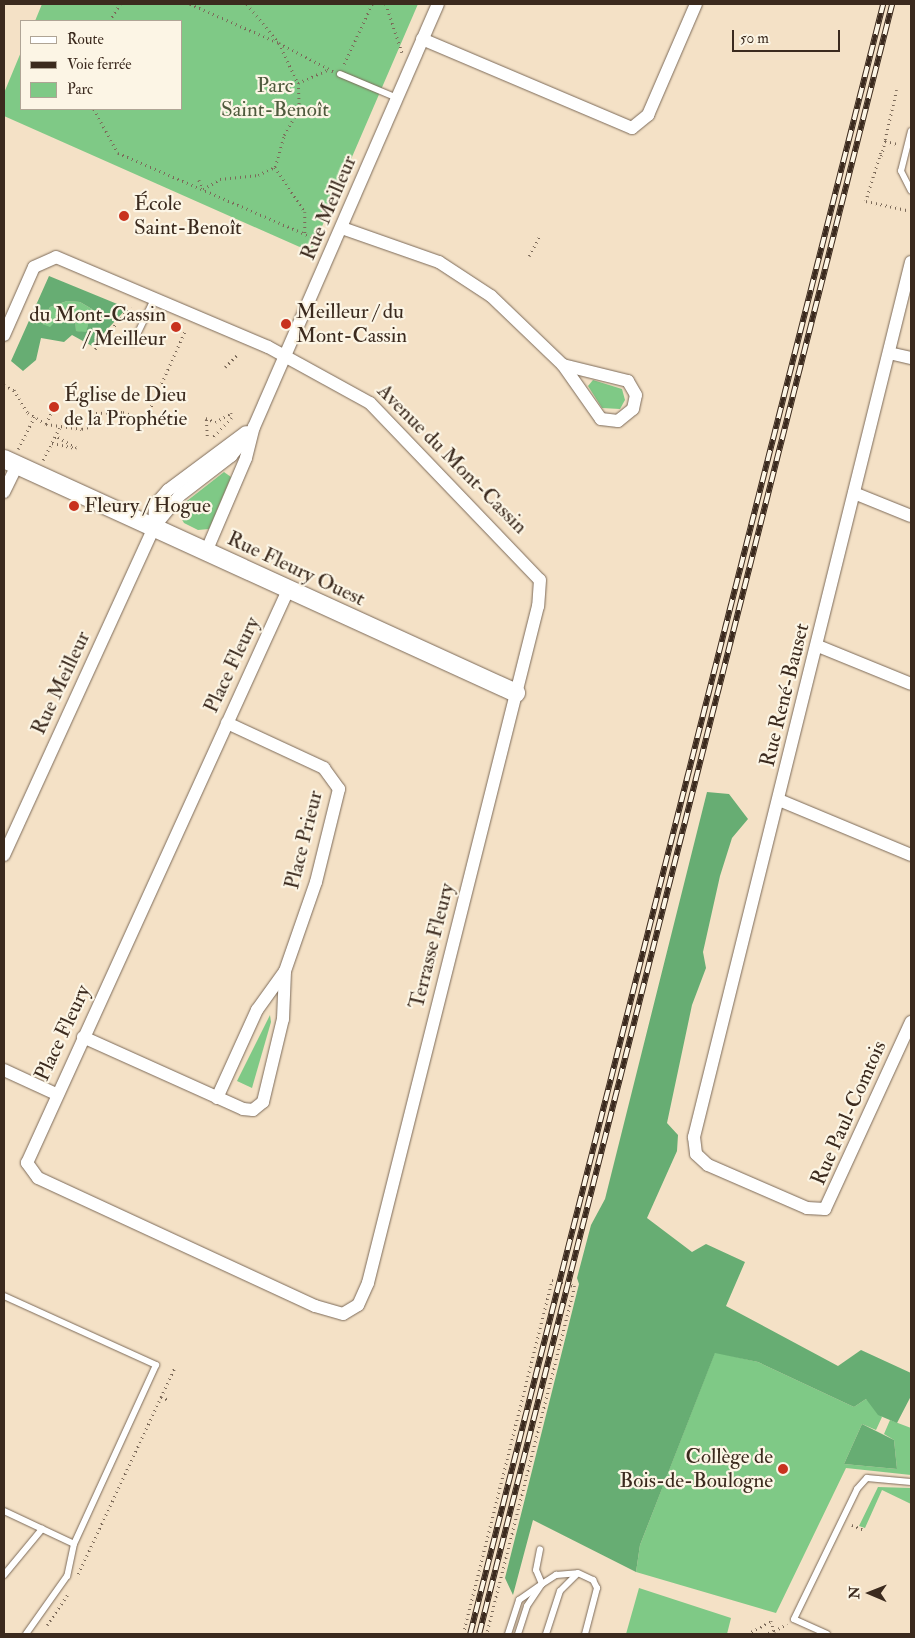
<!DOCTYPE html>
<meta charset="utf-8">
<style>
body{margin:0}
#map{position:relative;width:915px;height:1638px;overflow:hidden;background:#f4e1c6;font-family:"IM FELL Double Pica",serif}
div>[style]{position:absolute}
[style*='--x']{left:calc(var(--x)*1px);top:calc(var(--y)*1px);width:calc(var(--w)*1px);rotate:calc(var(--a)*1deg)}
.green>*{inset:0;background:#7fc986}
.forest>*{inset:0;background:#67ad73}
.path>*{height:2.5px;margin-top:-1.25px;transform-origin:0;background:repeating-linear-gradient(90deg,#7c6a59 0 1px,transparent 0 5px)}
.roads{filter:drop-shadow(0 0 1px #7c6a59) drop-shadow(0 0 1px #7c6a59)}
.lane>*{height:6px;margin:-3px;padding:0 3px;transform-origin:3px;border-radius:3px;background:#fff}
.street>*{height:12px;margin:-6px;padding:0 6px;transform-origin:6px;border-radius:6px;background:#fff}
.secondary>*{height:18px;margin:-9px;padding:0 9px;transform-origin:9px;border-radius:9px;background:#fff}
.rail>*{height:5.5px;margin-top:-2.75px;transform-origin:0;background:repeating-linear-gradient(90deg,#fcf5e5 0 11px,#3b2a1e 0 22px);box-sizing:border-box;border-block:1px solid #3b2a1e}
.dots>*{width:14px;height:14px;translate:-50% -50%;box-sizing:border-box;border:2px solid #fcf5e5;border-radius:50%}
span{translate:-50% -50%;white-space:nowrap;text-align:center;line-height:1.15;-webkit-text-stroke:4.5px #fcf5e5;paint-order:stroke}
.park-label{font-size:21px;color:#4f5a3d}
.poi-label{font-size:21px;color:#3b2a1e}
.left{translate:0 -50%;text-align:left}
.right{translate:-100% -50%;text-align:right}
.street-label{font-size:21px;color:#3b2a1e}
.frame{position:absolute;inset:0;border:5px solid #3b2a1e;pointer-events:none}
.legend{position:absolute;left:20px;top:20px;width:162px;height:90px;box-sizing:border-box;background:#fcf5e5;border:1px solid #afa495;margin:0;padding:6px 9px;list-style:none;font-size:15px;color:#3b2a1e}
.legend li{display:flex;align-items:center;gap:10px;height:25px}
.legend b{width:25px;border:1px solid #afa495}
.north{position:absolute;left:845px;top:1568px;width:50px;height:50px;-webkit-text-stroke:4px #fcf5e5;paint-order:stroke;rotate:271deg;font-size:14px;font-weight:700;line-height:20px;text-align:center;color:#3b2a1e}
.north::after{content:'';display:block;margin:auto;width:18px;height:22px;background:#3b2a1e;clip-path:polygon(50% 0,100% 100%,50% 72%,0 100%)}
.scale{position:absolute;left:732px;top:30px;width:108px;height:22px;box-sizing:border-box;border:2px solid #3b2a1e;border-top:0;padding-left:6px;font-size:15px;line-height:18px;white-space:nowrap;color:#3b2a1e;-webkit-text-stroke:4px #fcf5e5;paint-order:stroke}
</style>
<div id="map">
<div class="green">
<div style="clip-path:polygon(42px 4px,418px 4px,311px 252px,4px 116px,4px 93px,21px 52px,21px 109px,181px 109px,181px 21px,35px 21px)"></div>
<div style="clip-path:polygon(67px 301px,80px 302px,92px 309px,86px 333px,76px 331px,75px 314px,67px 309px,50px 328px,43px 324px,50px 307px)"></div>
<div style="clip-path:polygon(593px 380px,622px 389px,625px 400px,620px 409px,602px 408px,588px 386px)"></div>
<div style="clip-path:polygon(224px 472px,231px 477px,209px 529px,198px 530px,184px 523px,180px 516px,183px 504px)"></div>
<div style="clip-path:polygon(270px 1015px,271px 1022px,252px 1088px,237px 1081px)"></div>
<div style="clip-path:polygon(715px 1352px,758px 1362px,854px 1407px,866px 1399px,871px 1402px,882px 1417px,876px 1430px,862px 1424px,844px 1464px,897px 1469px,894px 1440px,884px 1434px,890px 1420px,911px 1428px,911px 1475px,846px 1468px,776px 1613px,636px 1572px,640px 1545px)"></div>
<div style="clip-path:polygon(878px 1487px,911px 1488px,911px 1504px,882px 1490px,865px 1528px,859px 1526px)"></div>
<div style="clip-path:polygon(639px 1588px,731px 1618px,727px 1634px,626px 1634px)"></div>
</div>
<div class="forest">
<div style="clip-path:polygon(evenodd,49px 276px,127px 308px,92px 346px,72px 335px,64px 342px,41px 338px,36px 360px,23px 371px,11px 361px,49px 276px,67px 301px,80px 302px,92px 309px,86px 332px,76px 331px,75px 314px,67px 309px,50px 327px,43px 324px,50px 307px,67px 301px)"></div>
<div style="clip-path:polygon(707px 792px,729px 794px,748px 819px,732px 838px,720px 876px,703px 952px,706px 968px,692px 1005px,667px 1123px,678px 1135px,677px 1151px,647px 1218px,692px 1252px,706px 1244px,745px 1262px,726px 1306px,838px 1366px,861px 1350px,911px 1373px,911px 1396px,897px 1423px,878px 1415px,866px 1399px,854px 1407px,758px 1362px,715px 1353px,640px 1545px,636px 1572px,533px 1520px,513px 1595px,505px 1578px,579px 1284px,577px 1278px,591px 1225px,605px 1199px)"></div>
<div style="clip-path:polygon(862px 1424px,894px 1440px,897px 1469px,844px 1464px)"></div>
</div>
<div class="path">
<div style="--x:190;--y:4;--w:97;--a:23.7"></div>
<div style="--x:279;--y:43;--w:44;--a:64.6"></div>
<div style="--x:298;--y:83;--w:34;--a:-24"></div>
<div style="--x:247;--y:4;--w:50;--a:50.6"></div>
<div style="--x:279;--y:43;--w:61;--a:27.4"></div>
<div style="--x:386;--y:4;--w:51;--a:71.6"></div>
<div style="--x:109;--y:21;--w:20;--a:-57"></div>
<div style="--x:344;--y:64;--w:66;--a:-65"></div>
<div style="--x:897;--y:90;--w:52;--a:103.2"></div>
<div style="--x:885;--y:141;--w:13;--a:13"></div>
<div style="--x:94;--y:109;--w:50;--a:61.4"></div>
<div style="--x:118;--y:153;--w:221;--a:23.4"></div>
<div style="--x:881;--y:153;--w:50;--a:107.4"></div>
<div style="--x:866;--y:201;--w:46;--a:12.5"></div>
<div style="--x:881;--y:156;--w:16;--a:-75"></div>
<div style="--x:275;--y:167;--w:54;--a:56.3"></div>
<div style="--x:305;--y:212;--w:22;--a:90"></div>
<div style="--x:199;--y:180;--w:10;--a:66"></div>
<div style="--x:203;--y:189;--w:20;--a:-30"></div>
<div style="--x:220;--y:179;--w:38;--a:-6"></div>
<div style="--x:258;--y:175;--w:19;--a:-25"></div>
<div style="--x:275;--y:167;--w:33;--a:-74"></div>
<div style="--x:284;--y:135;--w:30;--a:-60"></div>
<div style="--x:299;--y:109;--w:26;--a:-92"></div>
<div style="--x:529;--y:256;--w:24;--a:-62"></div>
<div style="--x:95;--y:349;--w:55;--a:-50.2"></div>
<div style="--x:225;--y:367;--w:18;--a:-45"></div>
<div style="--x:4;--y:385;--w:11;--a:27"></div>
<div style="--x:14;--y:390;--w:27;--a:59"></div>
<div style="--x:28;--y:413;--w:21;--a:31"></div>
<div style="--x:46;--y:424;--w:36;--a:8"></div>
<div style="--x:82;--y:429;--w:10;--a:-17"></div>
<div style="--x:92;--y:426;--w:7;--a:-82"></div>
<div style="--x:96;--y:413;--w:27;--a:-2"></div>
<div style="--x:123;--y:412;--w:23;--a:20"></div>
<div style="--x:145;--y:420;--w:98;--a:-65.8"></div>
<div style="--x:46;--y:424;--w:13;--a:-67"></div>
<div style="--x:207;--y:436;--w:18;--a:-93"></div>
<div style="--x:206;--y:418;--w:10;--a:24"></div>
<div style="--x:215;--y:422;--w:18;--a:-29"></div>
<div style="--x:231;--y:413;--w:5;--a:79"></div>
<div style="--x:232;--y:418;--w:28;--a:134"></div>
<div style="--x:52;--y:443;--w:25;--a:12"></div>
<div style="--x:76;--y:448;--w:24;--a:-150"></div>
<div style="--x:18;--y:449;--w:36;--a:-63"></div>
<div style="--x:43;--y:460;--w:36;--a:-63"></div>
<div style="--x:161;--y:1397;--w:9;--a:21"></div>
<div style="--x:852;--y:1525;--w:13;--a:23"></div>
<div style="--x:78;--y:1574;--w:229;--a:-64.9"></div>
<div style="--x:47;--y:1625;--w:37;--a:-56"></div>
<div style="--x:463;--y:1634;--w:365;--a:-75.9"></div>
<div style="--x:552;--y:1280;--w:24;--a:15"></div>
<div style="--x:575;--y:1286;--w:359;--a:104.2"></div>
<div style="--x:727;--y:1634;--w:7;--a:0"></div>
<div style="--x:747;--y:1634;--w:27;--a:-28"></div>
<div style="--x:771;--y:1621;--w:10;--a:73"></div>
<div style="--x:774;--y:1631;--w:7;--a:153"></div>
<div style="--x:776;--y:1634;--w:4;--a:-124"></div>
<div style="--x:774;--y:1631;--w:15;--a:-28"></div>
</div>
<div class="roads">
<div class="lane">
<div style="--x:340;--y:74;--w:62;--a:22.8"></div>
<div style="--x:911;--y:131;--w:41;--a:104"></div>
<div style="--x:901;--y:171;--w:22;--a:63"></div>
<div style="--x:133;--y:343;--w:51;--a:-64.4"></div>
<div style="--x:4;--y:1296;--w:167;--a:24.4"></div>
<div style="--x:156;--y:1365;--w:197;--a:114.6"></div>
<div style="--x:74;--y:1544;--w:33;--a:102"></div>
<div style="--x:67;--y:1576;--w:71;--a:125.3"></div>
<div style="--x:4;--y:1511;--w:77;--a:25.2"></div>
<div style="--x:4;--y:1575;--w:60;--a:-50.4"></div>
<div style="--x:508;--y:1634;--w:36;--a:-72"></div>
<div style="--x:519;--y:1600;--w:28;--a:-35"></div>
<div style="--x:542;--y:1584;--w:15;--a:-113"></div>
<div style="--x:536;--y:1570;--w:21;--a:-79"></div>
<div style="--x:518;--y:1634;--w:29;--a:-72"></div>
<div style="--x:527;--y:1606;--w:27;--a:-56"></div>
<div style="--x:542;--y:1584;--w:17;--a:-33"></div>
<div style="--x:556;--y:1575;--w:21;--a:-5"></div>
<div style="--x:546;--y:1634;--w:45;--a:-72"></div>
<div style="--x:560;--y:1591;--w:25;--a:-45"></div>
<div style="--x:578;--y:1573;--w:17;--a:25"></div>
<div style="--x:593;--y:1580;--w:9;--a:63"></div>
<div style="--x:597;--y:1588;--w:48;--a:104.6"></div>
<div style="--x:827;--y:1634;--w:36;--a:-156"></div>
<div style="--x:794;--y:1619;--w:144;--a:-64.1"></div>
<div style="--x:857;--y:1489;--w:15;--a:-48"></div>
<div style="--x:867;--y:1478;--w:44;--a:5.2"></div>
</div>
<div class="street">
<div style="--x:422;--y:39;--w:228;--a:23"></div>
<div style="--x:632;--y:128;--w:21;--a:-39"></div>
<div style="--x:648;--y:115;--w:121;--a:-66.6"></div>
<div style="--x:342;--y:228;--w:103;--a:19.3"></div>
<div style="--x:439;--y:262;--w:62;--a:33.2"></div>
<div style="--x:491;--y:296;--w:100;--a:43.8"></div>
<div style="--x:563;--y:365;--w:66;--a:54.9"></div>
<div style="--x:601;--y:419;--w:17;--a:7"></div>
<div style="--x:618;--y:421;--w:19;--a:-39"></div>
<div style="--x:633;--y:409;--w:14;--a:-78"></div>
<div style="--x:636;--y:395;--w:16;--a:-120"></div>
<div style="--x:628;--y:381;--w:67;--a:-166.2"></div>
<div style="--x:911;--y:262;--w:902;--a:103.93"></div>
<div style="--x:694;--y:1137;--w:17;--a:83"></div>
<div style="--x:696;--y:1154;--w:16;--a:43"></div>
<div style="--x:708;--y:1165;--w:108;--a:23.5"></div>
<div style="--x:807;--y:1208;--w:18;--a:3"></div>
<div style="--x:825;--y:1209;--w:206;--a:-65.3"></div>
<div style="--x:4;--y:335;--w:74;--a:-66.2"></div>
<div style="--x:34;--y:267;--w:24;--a:-24"></div>
<div style="--x:56;--y:257;--w:230;--a:23"></div>
<div style="--x:268;--y:347;--w:116;--a:28.8"></div>
<div style="--x:370;--y:403;--w:245;--a:46.2"></div>
<div style="--x:540;--y:580;--w:26;--a:94"></div>
<div style="--x:538;--y:606;--w:698;--a:104.1"></div>
<div style="--x:368;--y:1283;--w:24;--a:114"></div>
<div style="--x:358;--y:1305;--w:17;--a:149"></div>
<div style="--x:343;--y:1314;--w:29;--a:-164"></div>
<div style="--x:315;--y:1306;--w:305;--a:-155.2"></div>
<div style="--x:38;--y:1178;--w:19;--a:-126"></div>
<div style="--x:27;--y:1163;--w:630;--a:-65.51"></div>
<div style="--x:889;--y:353;--w:23;--a:13"></div>
<div style="--x:4;--y:492;--w:30;--a:-64"></div>
<div style="--x:854;--y:493;--w:61;--a:22"></div>
<div style="--x:154;--y:527;--w:22;--a:-87"></div>
<div style="--x:155;--y:505;--w:20;--a:-49"></div>
<div style="--x:168;--y:490;--w:97;--a:-36.6"></div>
<div style="--x:206;--y:552;--w:102;--a:-66.9"></div>
<div style="--x:246;--y:458;--w:32;--a:-76"></div>
<div style="--x:254;--y:427;--w:461;--a:-66.5"></div>
<div style="--x:818;--y:646;--w:100;--a:22.2"></div>
<div style="--x:779;--y:800;--w:143;--a:22.6"></div>
<div style="--x:4;--y:855;--w:361;--a:-65.4"></div>
<div style="--x:154;--y:527;--w:40;--a:-51"></div>
<div style="--x:179;--y:496;--w:66;--a:-37.6"></div>
<div style="--x:231;--y:456;--w:32;--a:-51"></div>
<div style="--x:83;--y:1037;--w:175;--a:24.2"></div>
<div style="--x:243;--y:1109;--w:10;--a:6"></div>
<div style="--x:253;--y:1110;--w:13;--a:-39"></div>
<div style="--x:263;--y:1102;--w:85;--a:-76.5"></div>
<div style="--x:283;--y:1019;--w:48;--a:-87.6"></div>
<div style="--x:285;--y:971;--w:94;--a:-70.8"></div>
<div style="--x:316;--y:882;--w:96;--a:-76.1"></div>
<div style="--x:339;--y:789;--w:26;--a:-126"></div>
<div style="--x:324;--y:768;--w:107;--a:-155.1"></div>
<div style="--x:4;--y:1070;--w:57;--a:24.8"></div>
<div style="--x:217;--y:1098;--w:97;--a:-65.6"></div>
<div style="--x:257;--y:1010;--w:48;--a:-54.3"></div>
</div>
<div class="secondary">
<div style="--x:4;--y:459;--w:563;--a:24.56"></div>
</div>
</div>
<div class="rail">
<div style="--x:470;--y:1634;--w:1682;--a:-75.78"></div>
<div style="--x:479;--y:1634;--w:1682;--a:-75.78"></div>
</div>
<div class="dots">
<div style="left:124px;top:216px;background:#c8321e"></div>
<div style="left:286px;top:324px;background:#c8321e"></div>
<div style="left:176px;top:327px;background:#c8321e"></div>
<div style="left:54px;top:407px;background:#c8321e"></div>
<div style="left:74px;top:506px;background:#c8321e"></div>
<div style="left:783px;top:1469px;background:#c8321e"></div>
</div>
<div class="park-label">
<span style="left:275px;top:98px">Parc<br>Saint-Benoît</span>
</div>
<div class="poi-label">
<span class="left" style="left:134px;top:216px">École<br>Saint-Benoît</span>
<span class="left" style="left:296px;top:324px">Meilleur / du<br>Mont-Cassin</span>
<span class="right" style="left:166px;top:327px">du Mont-Cassin<br>/ Meilleur</span>
<span class="left" style="left:64px;top:407px">Église de Dieu<br>de la Prophétie</span>
<span class="left" style="left:84px;top:506px">Fleury / Hogue</span>
<span class="right" style="left:773px;top:1469px">Collège de<br>Bois-de-Boulogne</span>
</div>
<div class="street-label">
<span style="left:329px;top:208px;rotate:-67deg">Rue Meilleur</span>
<span style="left:452px;top:459px;rotate:45deg">Avenue du Mont-Cassin</span>
<span style="left:296px;top:569px;rotate:25deg">Rue Fleury Ouest</span>
<span style="left:232px;top:665px;rotate:-65deg">Place Fleury</span>
<span style="left:61px;top:683px;rotate:-65deg">Rue Meilleur</span>
<span style="left:785px;top:695px;rotate:-76deg">Rue René-Bauset</span>
<span style="left:304px;top:840px;rotate:-76deg">Place Prieur</span>
<span style="left:432px;top:946px;rotate:-76deg">Terrasse Fleury</span>
<span style="left:63px;top:1033px;rotate:-65deg">Place Fleury</span>
<span style="left:849px;top:1113px;rotate:-66deg">Rue Paul-Comtois</span>
</div>
<div class="frame"></div>
<ul class="legend">
<li><b style="height:6px;background:#fff"></b>Route</li>
<li><b style="height:6px;background:#3b2a1e"></b>Voie ferrée</li>
<li><b style="height:14px;background:#7fc986"></b>Parc</li>
</ul>
<div class="north">N</div>
<div class="scale">50 m</div>
</div>
